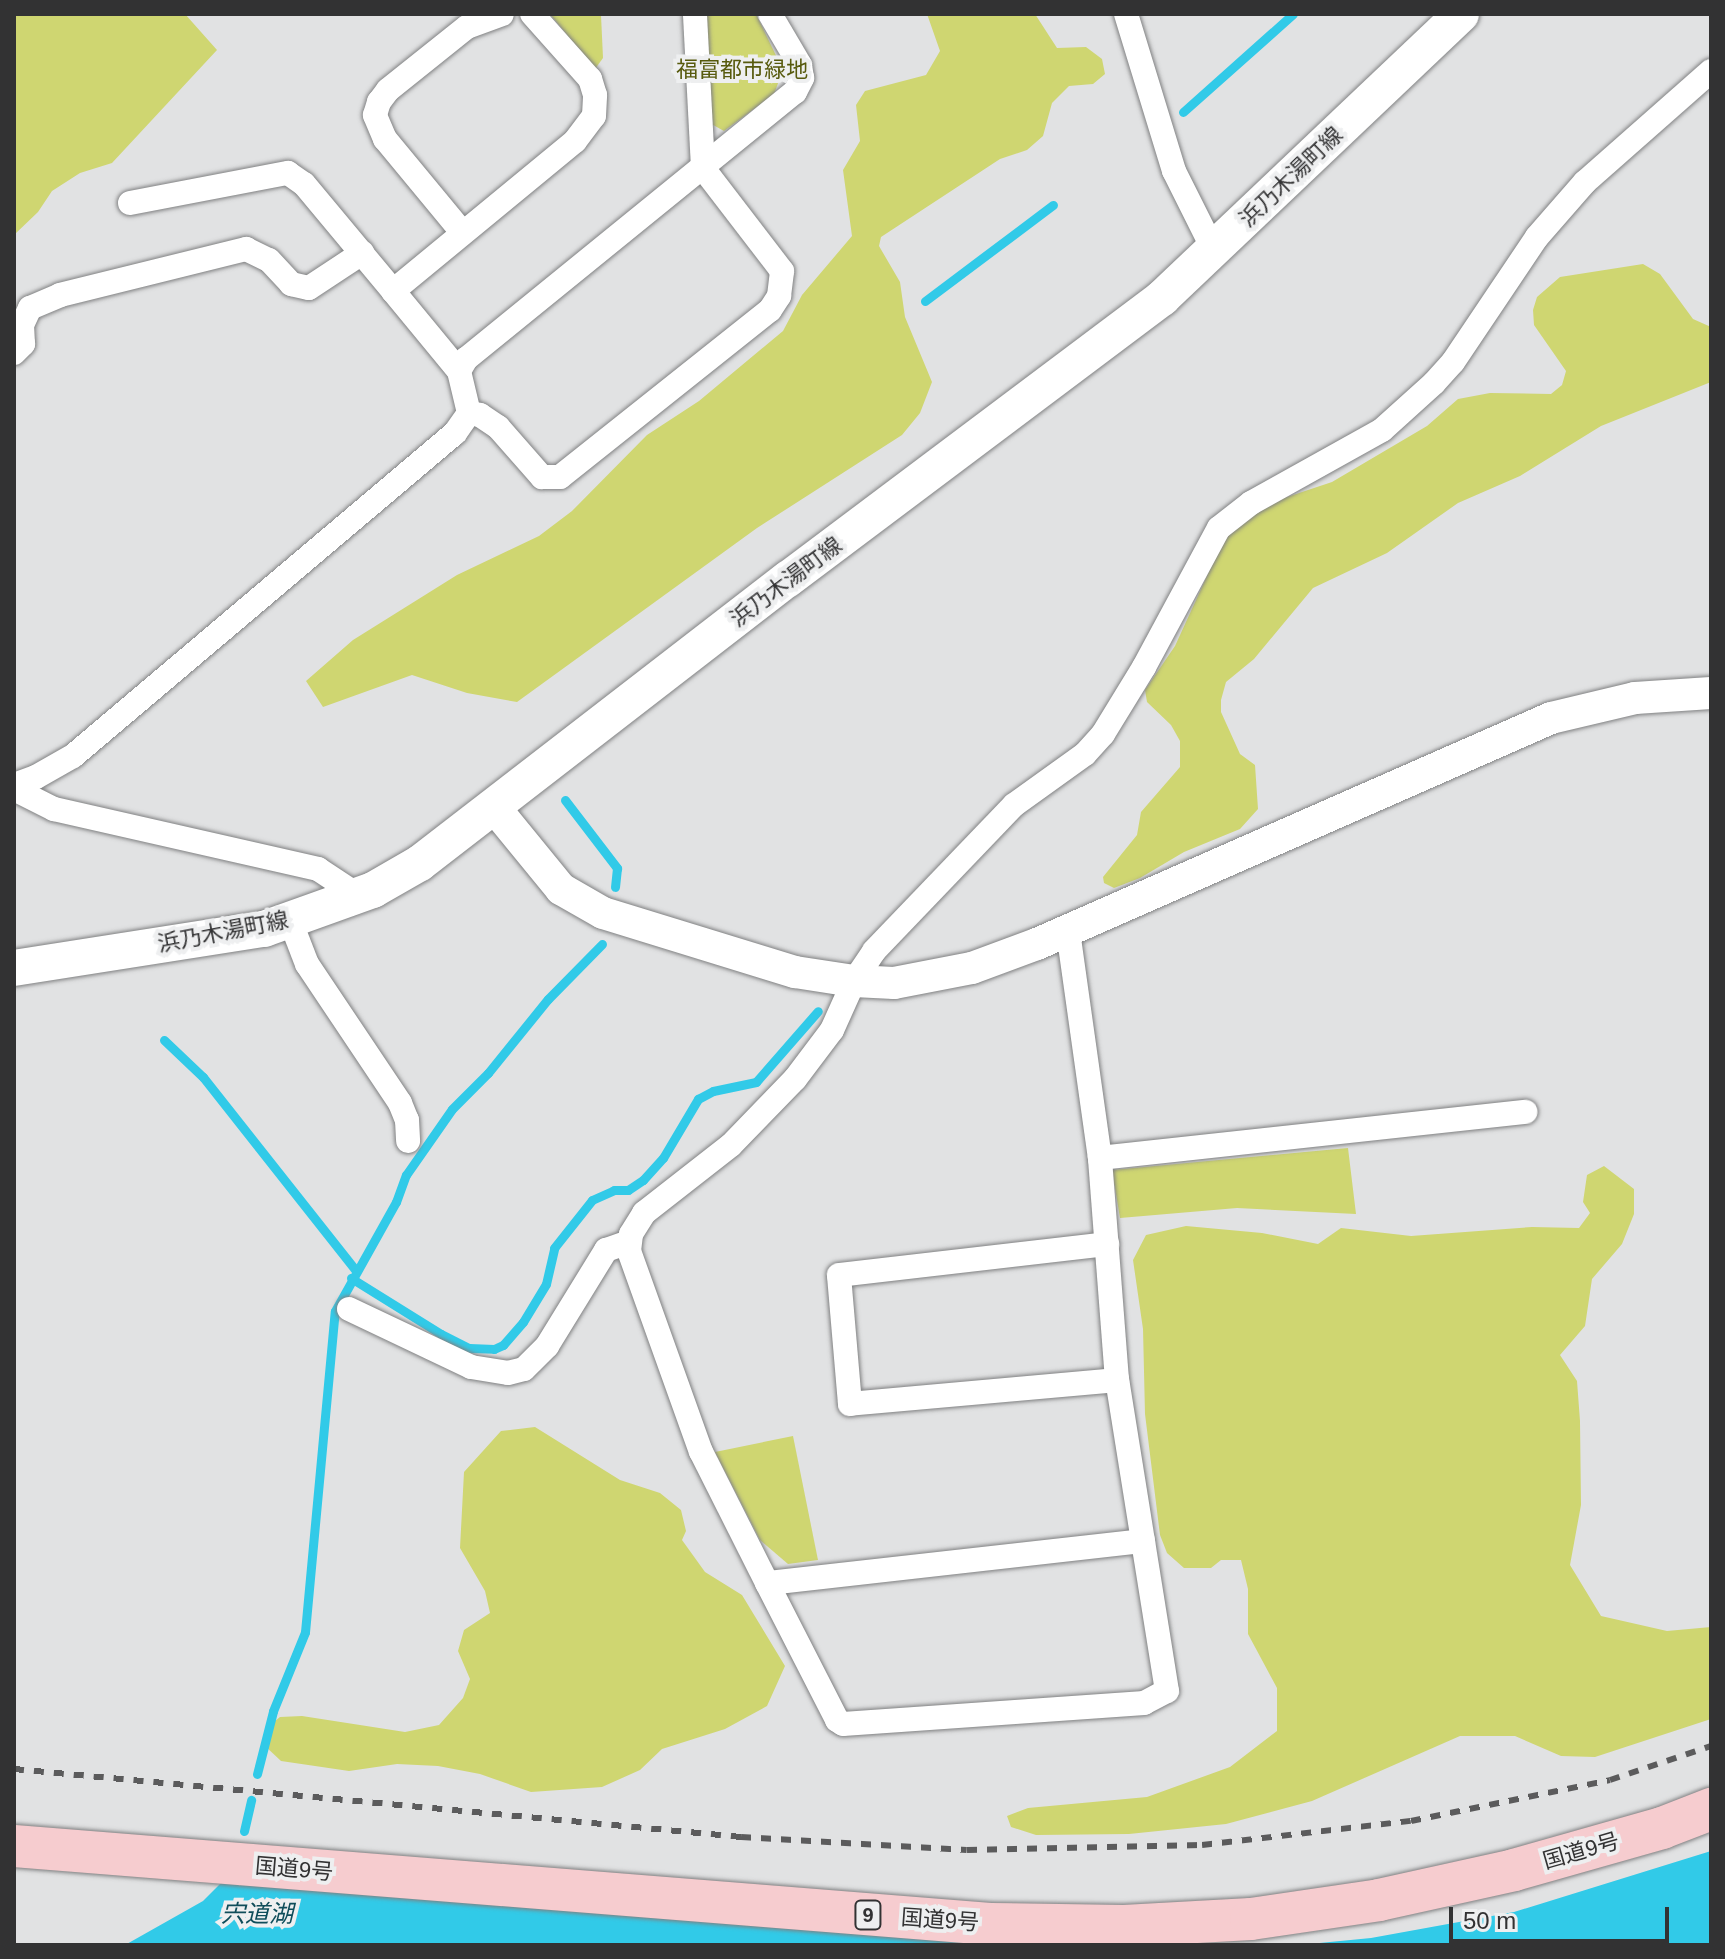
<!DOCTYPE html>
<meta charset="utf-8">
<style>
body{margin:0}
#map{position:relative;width:1725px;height:1959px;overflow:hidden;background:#e1e2e3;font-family:Helvetica,"Noto Sans JP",sans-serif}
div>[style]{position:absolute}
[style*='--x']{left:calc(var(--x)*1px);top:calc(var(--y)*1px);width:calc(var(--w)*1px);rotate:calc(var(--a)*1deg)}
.green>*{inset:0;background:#cfd671}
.water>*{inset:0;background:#31cae8}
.stream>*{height:9px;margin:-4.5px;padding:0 4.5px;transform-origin:4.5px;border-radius:4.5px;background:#31cae8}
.roads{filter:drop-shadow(0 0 2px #808182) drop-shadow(0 0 2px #808182)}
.minor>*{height:24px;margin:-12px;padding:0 12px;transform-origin:12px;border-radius:12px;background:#fff}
.tertiary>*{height:32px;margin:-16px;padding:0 16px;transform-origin:16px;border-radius:16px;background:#fff}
.secondary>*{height:36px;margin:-18px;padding:0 18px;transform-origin:18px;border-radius:18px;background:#fff}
.trunk>*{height:42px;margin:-21px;padding:0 21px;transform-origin:21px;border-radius:21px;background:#f6cccf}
.rail>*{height:6px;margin-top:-3px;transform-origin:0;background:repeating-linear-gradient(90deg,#5b5b5c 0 10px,transparent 0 20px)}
span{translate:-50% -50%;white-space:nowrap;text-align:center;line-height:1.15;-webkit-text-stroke:8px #eeeff0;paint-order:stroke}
.shield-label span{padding:2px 6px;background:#eeeff0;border:2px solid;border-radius:6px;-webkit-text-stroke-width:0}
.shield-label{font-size:20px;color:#323233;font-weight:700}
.park-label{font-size:22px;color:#575a0d}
.street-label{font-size:22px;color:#323233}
.water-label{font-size:24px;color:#0f4d5a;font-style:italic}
.frame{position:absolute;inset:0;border:16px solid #323233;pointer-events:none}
.scale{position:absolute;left:1449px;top:1907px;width:220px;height:36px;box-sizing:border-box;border:4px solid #323233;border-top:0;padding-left:10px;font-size:24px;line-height:28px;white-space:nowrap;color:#323233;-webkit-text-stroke:6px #eeeff0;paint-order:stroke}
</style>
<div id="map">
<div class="green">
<div style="clip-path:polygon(14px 14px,185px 14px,217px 50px,112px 163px,80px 173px,52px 191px,38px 212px,14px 235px)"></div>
<div style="clip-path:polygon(550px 14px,601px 15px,603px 58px,595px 69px)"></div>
<div style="clip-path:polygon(702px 14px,756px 14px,783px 70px,774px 94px,724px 131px,706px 121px)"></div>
<div style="clip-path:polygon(927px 14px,1035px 14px,1057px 48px,1086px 47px,1102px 59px,1105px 74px,1093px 84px,1069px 86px,1052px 103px,1043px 136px,1027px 150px,1000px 159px,881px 237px,879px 246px,900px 282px,905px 317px,932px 382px,920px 413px,902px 435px,757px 528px,517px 702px,467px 693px,412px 675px,323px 707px,306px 681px,353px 640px,457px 575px,539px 536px,572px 511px,647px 435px,699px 401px,783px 331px,802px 295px,852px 236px,843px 170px,860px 141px,856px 105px,865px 91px,926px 75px,940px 51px)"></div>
<div style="clip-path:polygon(1643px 264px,1660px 274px,1693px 319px,1711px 327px,1711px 382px,1601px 426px,1520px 476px,1458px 503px,1387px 553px,1313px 588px,1254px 659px,1226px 682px,1221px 700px,1221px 712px,1240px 754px,1255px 765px,1258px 809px,1240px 829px,1184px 852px,1140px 878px,1114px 888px,1104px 883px,1103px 877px,1137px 835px,1141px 812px,1180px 767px,1180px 741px,1171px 725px,1147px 702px,1145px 690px,1175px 646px,1217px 554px,1238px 519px,1272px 502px,1332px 482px,1427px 426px,1458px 399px,1490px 393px,1551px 394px,1562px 385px,1566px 371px,1534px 325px,1533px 310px,1537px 297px,1560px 277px)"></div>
<div style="clip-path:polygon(1348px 1148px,1356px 1214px,1237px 1208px,1120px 1218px,1112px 1170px)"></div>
<div style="clip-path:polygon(1604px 1166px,1634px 1189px,1634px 1214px,1622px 1244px,1592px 1279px,1585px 1326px,1560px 1355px,1577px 1381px,1580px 1421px,1581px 1505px,1570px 1565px,1601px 1616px,1667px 1631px,1711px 1627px,1711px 1719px,1595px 1757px,1561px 1756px,1515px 1736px,1460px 1736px,1312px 1801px,1226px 1824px,1129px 1834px,1036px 1835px,1011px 1827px,1007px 1816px,1028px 1808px,1147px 1797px,1230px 1767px,1277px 1731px,1277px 1688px,1248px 1634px,1248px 1589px,1241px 1560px,1221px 1560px,1211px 1568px,1184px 1568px,1167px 1553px,1160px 1535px,1145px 1414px,1143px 1329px,1133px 1260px,1146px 1235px,1186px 1226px,1262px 1233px,1318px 1244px,1341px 1228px,1411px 1236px,1532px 1227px,1579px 1228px,1590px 1213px,1583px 1202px,1587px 1175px)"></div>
<div style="clip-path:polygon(535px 1427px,620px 1480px,660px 1493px,681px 1510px,686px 1531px,682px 1540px,705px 1572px,742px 1595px,785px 1666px,767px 1706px,725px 1729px,662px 1749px,640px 1770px,602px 1787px,531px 1792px,480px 1774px,438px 1766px,397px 1764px,349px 1771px,281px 1761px,264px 1745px,270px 1725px,280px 1717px,302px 1716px,405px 1732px,439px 1725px,463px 1698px,470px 1679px,458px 1651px,464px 1630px,490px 1613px,485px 1591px,460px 1548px,464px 1472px,501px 1431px)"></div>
<div style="clip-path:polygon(793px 1436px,818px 1560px,788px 1564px,760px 1540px,715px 1452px)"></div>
</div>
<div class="water">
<div style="clip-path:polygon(1711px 1851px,1711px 1945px,1299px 1945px,1371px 1938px,1514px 1912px)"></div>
<div style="clip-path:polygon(243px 1881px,1019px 1945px,125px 1945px,203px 1901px,221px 1883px,239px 1883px,239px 1886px)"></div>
</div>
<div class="stream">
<div style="--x:1183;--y:112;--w:147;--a:-41.7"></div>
<div style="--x:925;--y:301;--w:160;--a:-36.9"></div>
<div style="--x:565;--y:800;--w:86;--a:52.6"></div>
<div style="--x:617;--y:868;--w:19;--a:96"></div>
<div style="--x:164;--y:1040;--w:54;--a:43.5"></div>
<div style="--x:203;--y:1077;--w:247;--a:51.7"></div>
<div style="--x:351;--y:1278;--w:106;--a:31.9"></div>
<div style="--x:441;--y:1334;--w:31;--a:27"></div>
<div style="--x:469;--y:1348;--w:25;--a:2"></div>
<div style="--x:494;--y:1349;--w:10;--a:-24"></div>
<div style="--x:503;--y:1345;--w:30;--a:-49"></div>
<div style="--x:523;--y:1322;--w:44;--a:-58.8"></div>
<div style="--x:546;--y:1284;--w:37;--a:-77"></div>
<div style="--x:554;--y:1248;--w:61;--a:-51.6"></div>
<div style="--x:592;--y:1200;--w:24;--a:-24"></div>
<div style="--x:614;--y:1190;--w:14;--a:0"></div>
<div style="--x:628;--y:1190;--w:18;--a:-34"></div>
<div style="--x:643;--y:1180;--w:30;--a:-48"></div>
<div style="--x:663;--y:1158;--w:69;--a:-59.3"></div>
<div style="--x:698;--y:1099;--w:17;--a:-28"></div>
<div style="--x:713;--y:1091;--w:44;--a:-11.8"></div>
<div style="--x:756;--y:1082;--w:94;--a:-48.9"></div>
<div style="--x:257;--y:1774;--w:65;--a:-75.7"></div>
<div style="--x:273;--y:1711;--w:85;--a:-67.9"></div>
<div style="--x:305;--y:1632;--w:322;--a:-84.7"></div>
<div style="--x:335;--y:1311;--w:125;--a:-60.8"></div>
<div style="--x:396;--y:1202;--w:29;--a:-70"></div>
<div style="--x:406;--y:1175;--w:80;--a:-55.1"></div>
<div style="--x:452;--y:1109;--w:51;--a:-45"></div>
<div style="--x:488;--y:1073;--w:95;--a:-51"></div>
<div style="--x:548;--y:999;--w:77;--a:-45.5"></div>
<div style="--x:244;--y:1831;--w:32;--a:-77"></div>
</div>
<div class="roads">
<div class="minor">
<div style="--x:1126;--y:14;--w:164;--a:73"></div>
<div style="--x:1174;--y:171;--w:89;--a:63.4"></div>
<div style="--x:130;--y:203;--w:161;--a:-10.8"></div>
<div style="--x:288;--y:173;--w:19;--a:35"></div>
<div style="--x:304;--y:184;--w:139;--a:50.2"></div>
<div style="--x:462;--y:232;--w:121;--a:-129.6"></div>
<div style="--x:385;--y:139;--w:26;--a:-113"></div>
<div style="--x:375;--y:115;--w:14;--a:-73"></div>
<div style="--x:379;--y:102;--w:15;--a:-53"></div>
<div style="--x:388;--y:90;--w:101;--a:-38.6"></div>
<div style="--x:467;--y:27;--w:37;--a:-20"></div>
<div style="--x:14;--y:353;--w:13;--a:-45"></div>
<div style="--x:23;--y:344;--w:19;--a:-93"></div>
<div style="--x:22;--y:325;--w:19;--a:-65"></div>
<div style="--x:30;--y:308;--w:33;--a:-23"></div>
<div style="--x:60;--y:295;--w:192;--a:-13.9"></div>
<div style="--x:246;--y:249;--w:25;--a:26"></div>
<div style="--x:269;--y:260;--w:33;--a:47"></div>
<div style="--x:291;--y:284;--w:18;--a:13"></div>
<div style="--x:309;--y:288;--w:64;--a:-33.4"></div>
<div style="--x:459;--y:371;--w:104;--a:-129.5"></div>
<div style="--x:393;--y:291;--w:236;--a:-39.5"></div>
<div style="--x:575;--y:141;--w:31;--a:-53"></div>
<div style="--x:594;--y:116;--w:21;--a:-87"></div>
<div style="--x:595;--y:95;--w:17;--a:-107"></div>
<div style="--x:590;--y:79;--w:87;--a:-131.7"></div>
<div style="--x:469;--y:413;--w:11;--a:10"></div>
<div style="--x:480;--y:415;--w:22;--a:34"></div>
<div style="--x:498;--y:427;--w:67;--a:48.7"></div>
<div style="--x:542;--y:477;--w:18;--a:0"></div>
<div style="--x:560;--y:477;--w:268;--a:-38.5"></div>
<div style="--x:770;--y:310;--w:17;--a:-57"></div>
<div style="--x:779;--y:296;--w:25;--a:-83"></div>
<div style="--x:782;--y:271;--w:130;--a:-127.5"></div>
<div style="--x:703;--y:168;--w:154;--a:-93"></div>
<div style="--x:14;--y:785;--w:23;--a:-20"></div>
<div style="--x:36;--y:777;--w:43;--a:-29.6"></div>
<div style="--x:73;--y:756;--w:500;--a:-40.22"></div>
<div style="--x:455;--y:433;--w:24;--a:-55"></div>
<div style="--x:469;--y:413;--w:43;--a:-103.4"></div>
<div style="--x:459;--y:371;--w:14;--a:-60"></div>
<div style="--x:466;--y:359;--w:424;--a:-39.1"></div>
<div style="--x:795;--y:92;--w:16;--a:-63"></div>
<div style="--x:802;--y:78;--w:13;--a:-99"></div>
<div style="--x:800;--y:65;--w:59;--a:-120.5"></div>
<div style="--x:14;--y:789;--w:45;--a:26.6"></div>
<div style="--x:54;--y:809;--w:271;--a:12.8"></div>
<div style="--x:318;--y:869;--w:49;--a:33.4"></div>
<div style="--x:290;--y:920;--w:47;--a:68.9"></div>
<div style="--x:307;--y:964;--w:167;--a:56.2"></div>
<div style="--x:400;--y:1103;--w:18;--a:68"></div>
<div style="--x:407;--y:1120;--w:21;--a:87"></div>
<div style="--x:1068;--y:931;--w:229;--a:82"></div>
<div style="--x:349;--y:1309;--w:135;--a:25.4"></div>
<div style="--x:471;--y:1367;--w:37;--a:9"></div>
<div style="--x:508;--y:1373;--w:16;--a:-14"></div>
<div style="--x:524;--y:1369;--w:33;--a:-45"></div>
<div style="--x:547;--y:1346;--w:113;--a:-58.4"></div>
<div style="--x:606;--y:1250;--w:24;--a:-19"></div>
<div style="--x:1117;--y:1380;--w:223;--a:-94.4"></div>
<div style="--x:1100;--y:1158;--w:428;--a:-6.2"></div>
<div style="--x:1143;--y:1541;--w:378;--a:173.6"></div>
<div style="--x:767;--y:1583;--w:147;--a:-116.7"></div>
<div style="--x:701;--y:1452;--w:214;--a:-109.7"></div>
<div style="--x:629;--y:1251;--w:17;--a:-83"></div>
<div style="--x:631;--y:1234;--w:25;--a:-58"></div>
<div style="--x:644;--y:1213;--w:110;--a:-38"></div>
<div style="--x:731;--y:1145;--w:92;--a:-45.9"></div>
<div style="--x:795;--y:1079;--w:61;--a:-52.9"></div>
<div style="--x:832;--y:1030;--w:54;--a:-65.8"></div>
<div style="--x:854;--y:981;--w:36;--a:-56"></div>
<div style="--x:874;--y:951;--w:202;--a:-46.2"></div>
<div style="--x:1014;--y:805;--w:87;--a:-35.7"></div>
<div style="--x:1085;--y:754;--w:27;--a:-48"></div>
<div style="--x:1103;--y:734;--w:79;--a:-58.5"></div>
<div style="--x:1144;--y:667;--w:158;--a:-61.7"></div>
<div style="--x:1219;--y:528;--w:41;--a:-38"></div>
<div style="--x:1251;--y:503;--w:150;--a:-29.1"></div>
<div style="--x:1382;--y:430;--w:70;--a:-42.1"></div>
<div style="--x:1434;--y:383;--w:28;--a:-48"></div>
<div style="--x:1453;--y:362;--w:151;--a:-56.1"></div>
<div style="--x:1537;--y:237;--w:73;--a:-48.9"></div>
<div style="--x:1585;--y:182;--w:168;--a:-41.4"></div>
<div style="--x:767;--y:1583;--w:154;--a:62.9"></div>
<div style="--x:837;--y:1720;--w:7;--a:34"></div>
<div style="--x:843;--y:1724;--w:302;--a:-4"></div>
<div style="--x:1144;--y:1703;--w:26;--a:-28"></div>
<div style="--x:1167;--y:1691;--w:315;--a:-99.1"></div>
<div style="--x:1117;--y:1380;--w:268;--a:174.9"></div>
<div style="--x:850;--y:1404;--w:129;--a:-94.9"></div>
<div style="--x:839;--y:1275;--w:270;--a:-6.6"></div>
</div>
<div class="tertiary">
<div style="--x:494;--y:807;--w:106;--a:50.7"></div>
<div style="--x:561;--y:889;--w:48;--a:29.7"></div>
<div style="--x:603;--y:913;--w:201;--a:17.1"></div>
<div style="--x:795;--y:972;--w:60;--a:8.7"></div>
<div style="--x:854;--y:981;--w:40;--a:2.9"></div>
<div style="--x:894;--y:983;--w:79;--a:-10.9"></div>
<div style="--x:972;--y:968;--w:69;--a:-20.3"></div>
<div style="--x:1037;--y:944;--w:561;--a:-23.73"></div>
<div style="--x:1551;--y:718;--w:86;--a:-13.4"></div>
<div style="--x:1635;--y:698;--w:76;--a:-3.8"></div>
</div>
<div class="secondary">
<div style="--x:14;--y:968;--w:253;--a:-8.9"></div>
<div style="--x:264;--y:929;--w:116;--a:-19.7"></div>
<div style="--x:373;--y:890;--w:54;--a:-29.9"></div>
<div style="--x:420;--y:863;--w:465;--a:-37.7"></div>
<div style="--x:788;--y:579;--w:468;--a:-36.9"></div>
<div style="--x:1162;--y:298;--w:412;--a:-43.5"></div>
</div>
<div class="trunk">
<div style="--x:14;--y:1846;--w:979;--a:4.57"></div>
<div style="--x:990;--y:1924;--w:134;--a:0.9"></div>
<div style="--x:1124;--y:1926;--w:127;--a:-3.2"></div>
<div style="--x:1251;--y:1919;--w:129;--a:-8.4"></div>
<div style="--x:1379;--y:1900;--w:138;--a:-12.5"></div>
<div style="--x:1514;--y:1870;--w:154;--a:-15.8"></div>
<div style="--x:1662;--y:1828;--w:53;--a:-21.2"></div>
</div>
</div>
<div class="rail">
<div style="--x:14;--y:1769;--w:730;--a:5.34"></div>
<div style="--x:741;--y:1837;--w:226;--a:3.3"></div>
<div style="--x:967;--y:1850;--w:235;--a:-1.2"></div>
<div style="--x:1202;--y:1845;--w:210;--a:-6.6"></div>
<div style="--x:1411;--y:1821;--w:203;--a:-11.6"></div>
<div style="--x:1610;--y:1780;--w:107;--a:-18.6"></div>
</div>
<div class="shield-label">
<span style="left:868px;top:1915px">9</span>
</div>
<div class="park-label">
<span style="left:742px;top:70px">福富都市緑地</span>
</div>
<div class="street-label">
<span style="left:1291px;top:177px;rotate:-44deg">浜乃木湯町線</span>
<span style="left:786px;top:582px;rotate:-37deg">浜乃木湯町線</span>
<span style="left:223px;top:932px;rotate:-11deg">浜乃木湯町線</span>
<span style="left:1581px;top:1851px;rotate:-16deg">国道9号</span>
<span style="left:294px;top:1869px;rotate:5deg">国道9号</span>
<span style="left:940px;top:1920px;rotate:4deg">国道9号</span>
</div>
<div class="water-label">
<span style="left:257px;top:1914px">宍道湖</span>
</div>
<div class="frame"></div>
<div class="scale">50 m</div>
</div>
